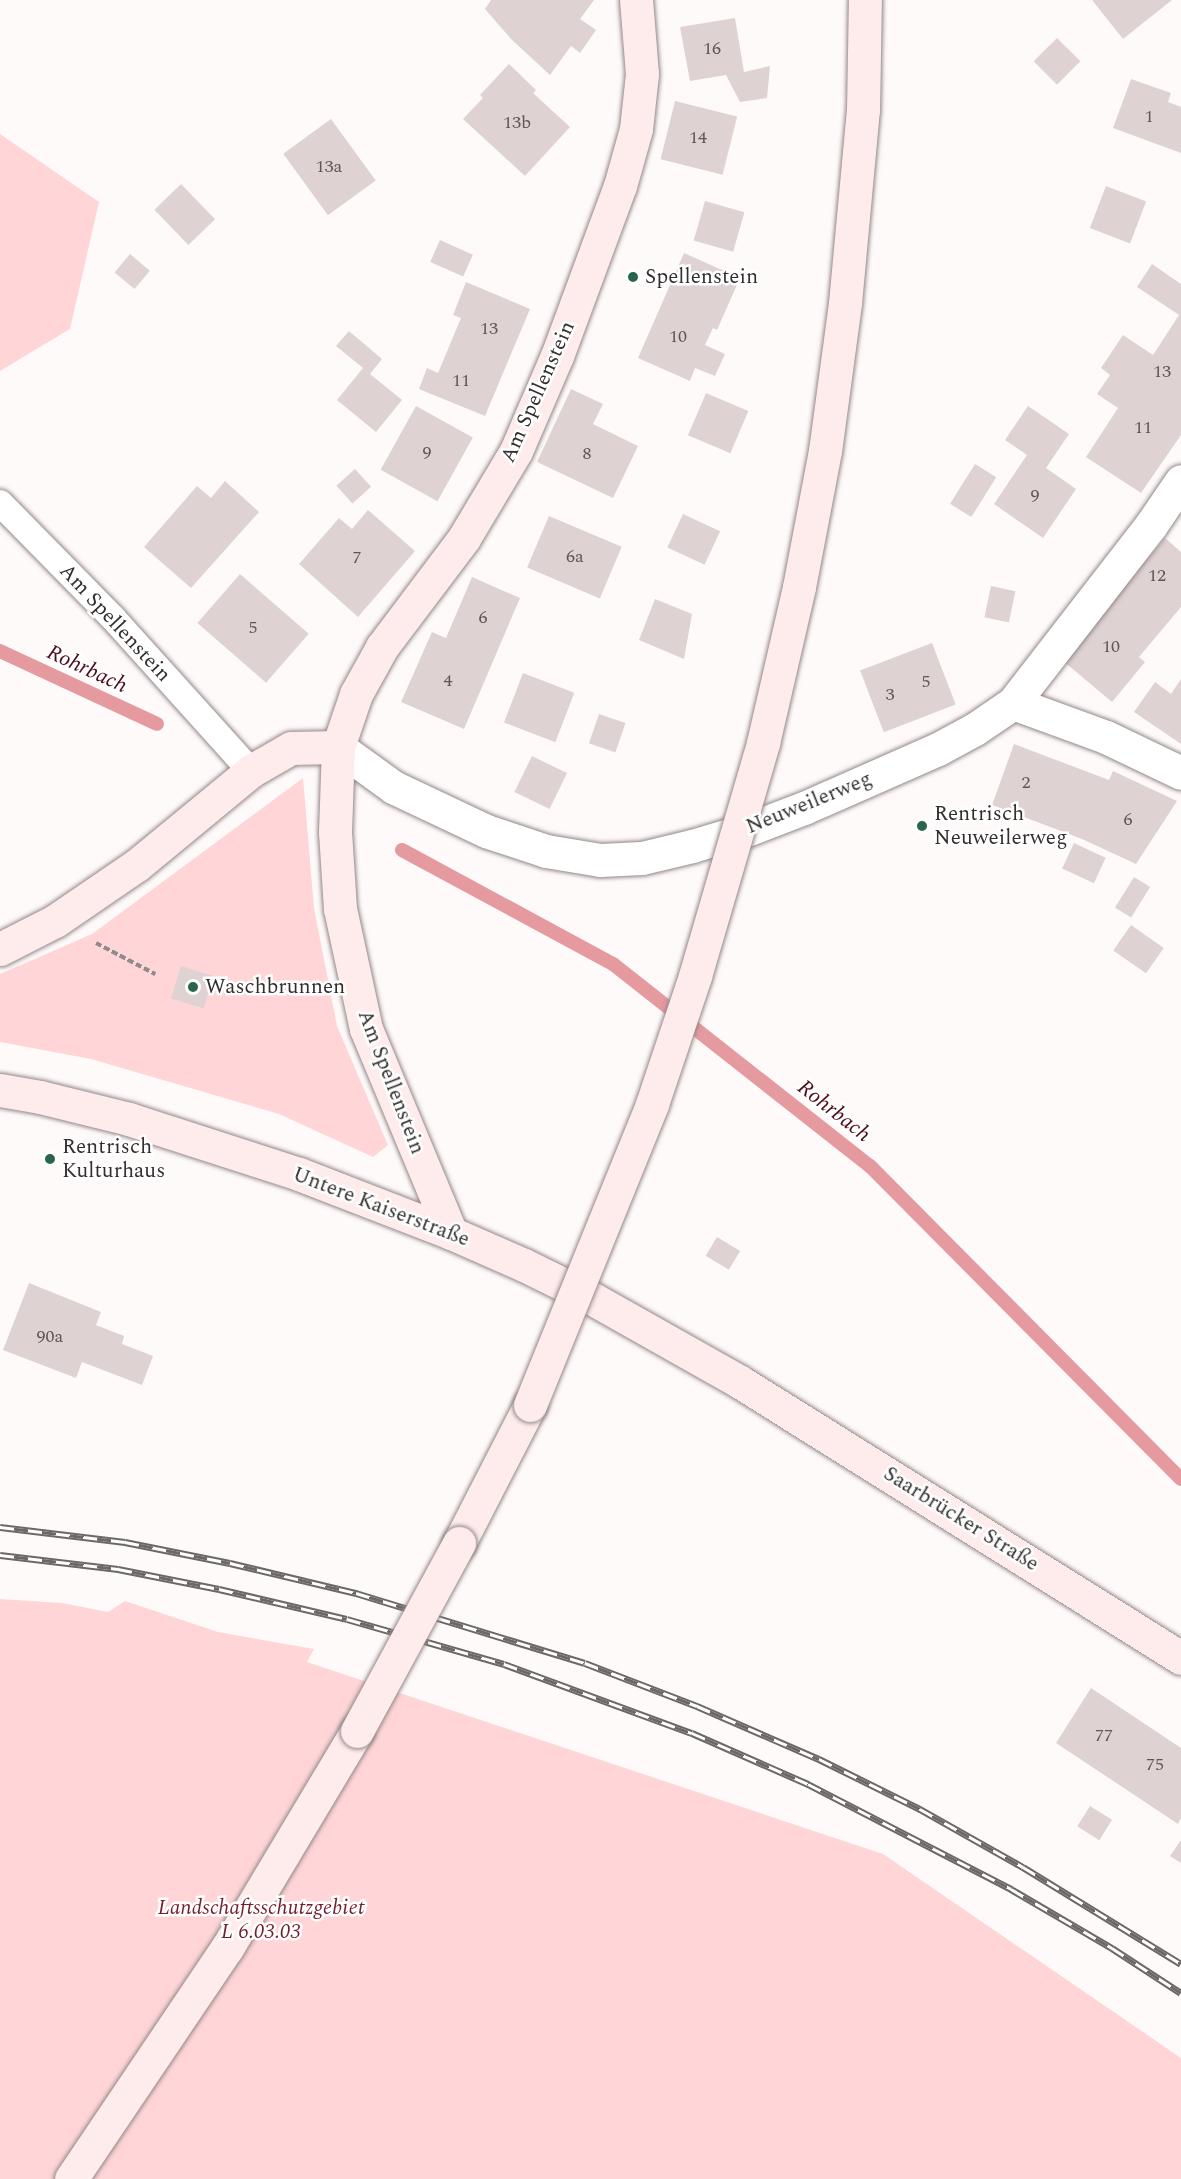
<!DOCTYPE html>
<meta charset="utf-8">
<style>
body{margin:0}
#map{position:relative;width:1181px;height:2179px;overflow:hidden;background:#fffafa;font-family:Spectral,serif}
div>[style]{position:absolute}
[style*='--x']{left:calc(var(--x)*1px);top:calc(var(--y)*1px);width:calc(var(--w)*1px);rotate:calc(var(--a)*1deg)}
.green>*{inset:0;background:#ffd5d7}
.stream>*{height:14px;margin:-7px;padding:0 7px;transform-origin:7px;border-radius:7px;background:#e59a9f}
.building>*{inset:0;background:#ded2d3;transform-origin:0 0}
.path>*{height:4px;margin-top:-2px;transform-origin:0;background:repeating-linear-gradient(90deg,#8f8b8b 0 6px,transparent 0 9px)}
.roads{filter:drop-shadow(0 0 2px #938888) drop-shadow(0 0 2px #938888)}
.lane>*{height:26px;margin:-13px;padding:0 13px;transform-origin:13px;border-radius:13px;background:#fff}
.street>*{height:33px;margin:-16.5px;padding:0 16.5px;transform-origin:16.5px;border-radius:16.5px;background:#fff}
.secondary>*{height:33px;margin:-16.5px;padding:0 16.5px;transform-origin:16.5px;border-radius:16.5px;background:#feeced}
.rail>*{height:7px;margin-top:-3.5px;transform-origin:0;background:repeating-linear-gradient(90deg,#fff 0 14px,#6c6868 0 28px);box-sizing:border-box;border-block:2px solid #6c6868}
.bridges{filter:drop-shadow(0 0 2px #938888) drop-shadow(0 0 2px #938888)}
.secondary-bridge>*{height:33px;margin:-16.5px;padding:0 16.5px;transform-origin:16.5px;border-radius:16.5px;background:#feeced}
.dots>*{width:16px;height:16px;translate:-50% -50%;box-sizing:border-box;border:3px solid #fff;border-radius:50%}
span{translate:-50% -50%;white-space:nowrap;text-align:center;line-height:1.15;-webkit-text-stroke:5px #fff;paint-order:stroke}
.number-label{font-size:18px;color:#5e5858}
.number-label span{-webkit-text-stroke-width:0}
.poi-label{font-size:21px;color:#332f2f}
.left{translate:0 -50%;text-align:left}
.street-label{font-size:21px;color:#332f2f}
.park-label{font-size:21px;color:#761e2e;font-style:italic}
.water-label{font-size:22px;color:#4f0d1a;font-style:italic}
</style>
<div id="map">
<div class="green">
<div style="clip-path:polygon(0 134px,99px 202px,70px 329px,0 371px)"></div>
<div style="clip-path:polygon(303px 778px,314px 908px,337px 1026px,388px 1145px,373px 1157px,279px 1114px,91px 1059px,0 1042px,0 974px,92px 934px)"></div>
<div style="clip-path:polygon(0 1599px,62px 1603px,108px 1612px,125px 1601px,218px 1632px,314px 1649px,307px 1662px,883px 1854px,1181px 2058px,1181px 2179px,0 2179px)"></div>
</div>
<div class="stream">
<div style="--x:0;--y:651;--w:173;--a:24.9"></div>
<div style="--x:402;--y:850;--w:240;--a:28.4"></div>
<div style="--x:613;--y:964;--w:327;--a:38.2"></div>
<div style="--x:870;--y:1166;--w:441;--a:45.2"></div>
</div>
<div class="building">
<div style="clip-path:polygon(491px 0,594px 0,580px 19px,596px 30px,580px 53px,571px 46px,550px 75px,511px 39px,485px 9px)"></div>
<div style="clip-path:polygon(1092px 0,1172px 0,1123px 39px)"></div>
<div style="clip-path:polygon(735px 18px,744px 72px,770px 66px,767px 98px,740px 102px,726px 75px,690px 81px,680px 27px)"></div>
<div style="left:1057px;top:38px;width:33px;height:33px;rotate:45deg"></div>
<div style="clip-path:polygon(509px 64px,536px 90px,533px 93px,570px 127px,525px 176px,463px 119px,483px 98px,480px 95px)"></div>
<div style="clip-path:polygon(1131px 79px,1171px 93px,1168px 102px,1181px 107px,1181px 153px,1113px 128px)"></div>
<div style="left:675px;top:101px;width:64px;height:60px;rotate:14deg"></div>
<div style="left:331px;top:119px;width:76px;height:59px;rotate:54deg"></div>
<div style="left:181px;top:184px;width:49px;height:37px;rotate:46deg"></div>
<div style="left:1106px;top:186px;width:43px;height:45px;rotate:21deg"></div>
<div style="left:705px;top:201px;width:41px;height:41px;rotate:16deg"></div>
<div style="left:440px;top:240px;width:36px;height:24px;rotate:24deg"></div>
<div style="clip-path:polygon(684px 253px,740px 278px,717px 330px,713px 328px,705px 345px,725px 354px,715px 376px,695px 368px,690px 381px,638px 358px)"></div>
<div style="left:130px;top:254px;width:26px;height:24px;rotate:40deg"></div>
<div style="clip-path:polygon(1152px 264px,1181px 284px,1181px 435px,1141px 493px,1086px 457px,1118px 408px,1097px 394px,1110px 375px,1101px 368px,1123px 335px,1153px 355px,1179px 315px,1137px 287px)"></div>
<div style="clip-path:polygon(466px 282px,530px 309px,485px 416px,419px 389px,427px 368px,438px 373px,461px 318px,453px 315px)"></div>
<div style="clip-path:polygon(349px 331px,382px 359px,370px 374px,402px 400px,376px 432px,337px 400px,363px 368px,336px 346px)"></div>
<div style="clip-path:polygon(571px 389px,603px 404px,593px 424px,638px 446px,613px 498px,537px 462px)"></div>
<div style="left:706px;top:393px;width:46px;height:46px;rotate:23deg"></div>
<div style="left:416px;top:406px;width:65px;height:73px;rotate:29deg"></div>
<div style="clip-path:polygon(1028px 406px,1069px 434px,1046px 468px,1076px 489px,1043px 538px,994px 504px,1027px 455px,1005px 440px)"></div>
<div style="left:975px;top:464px;width:25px;height:47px;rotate:32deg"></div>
<div style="left:355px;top:469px;width:24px;height:25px;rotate:48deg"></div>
<div style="clip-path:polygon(225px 481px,259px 512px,191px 588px,144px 547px,197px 486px,211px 498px)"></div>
<div style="clip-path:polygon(368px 510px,415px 551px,358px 617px,299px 564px,339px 518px,352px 529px)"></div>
<div style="left:683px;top:514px;width:41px;height:37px;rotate:25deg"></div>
<div style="left:549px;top:516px;width:79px;height:56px;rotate:23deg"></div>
<div style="clip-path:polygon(1165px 538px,1181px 552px,1181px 607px,1139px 657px,1145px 662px,1112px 702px,1062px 660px)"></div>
<div style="left:240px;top:574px;width:91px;height:65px;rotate:41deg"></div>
<div style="clip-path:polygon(472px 577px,520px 598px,464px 729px,401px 702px,432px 632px,446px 638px)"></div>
<div style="left:991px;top:586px;width:25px;height:32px;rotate:12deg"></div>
<div style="clip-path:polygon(655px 599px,692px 614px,684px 659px,639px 640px)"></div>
<div style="left:932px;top:643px;width:66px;height:77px;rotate:69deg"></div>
<div style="left:523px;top:673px;width:55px;height:53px;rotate:21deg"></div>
<div style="clip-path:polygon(1181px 679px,1181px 744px,1134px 712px,1155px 682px,1171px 694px)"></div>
<div style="left:599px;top:714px;width:28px;height:31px;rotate:19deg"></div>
<div style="clip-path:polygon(1014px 744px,1109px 780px,1113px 771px,1177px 801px,1136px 864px,1082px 839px,992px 805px)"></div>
<div style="left:532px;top:756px;width:39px;height:40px;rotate:26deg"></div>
<div style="left:1074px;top:843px;width:35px;height:28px;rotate:25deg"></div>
<div style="left:1134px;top:877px;width:19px;height:36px;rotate:32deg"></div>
<div style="left:1131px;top:925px;width:40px;height:31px;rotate:35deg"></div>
<div style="left:181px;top:966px;width:34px;height:34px;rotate:17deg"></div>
<div style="left:717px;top:1237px;width:27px;height:22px;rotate:31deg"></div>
<div style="clip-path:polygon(29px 1283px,101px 1312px,96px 1325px,124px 1336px,122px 1344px,153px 1356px,142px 1385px,82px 1362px,76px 1378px,3px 1350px)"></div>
<div style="clip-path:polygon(1091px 1688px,1181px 1748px,1181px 1818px,1178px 1824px,1056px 1743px)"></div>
<div style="left:1090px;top:1806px;width:26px;height:24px;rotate:32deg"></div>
<div style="clip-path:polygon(1181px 1840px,1181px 1863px,1170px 1856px)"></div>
</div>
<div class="path">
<div style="--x:96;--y:943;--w:67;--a:27.7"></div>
</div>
<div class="roads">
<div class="lane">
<div style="--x:0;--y:503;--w:161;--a:45.5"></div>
<div style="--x:113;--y:618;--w:206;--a:48"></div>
</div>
<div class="street">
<div style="--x:1013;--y:703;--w:99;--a:20.1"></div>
<div style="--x:1106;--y:737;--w:83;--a:25.6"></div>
<div style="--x:338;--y:747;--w:68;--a:36"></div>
<div style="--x:393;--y:787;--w:103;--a:25.3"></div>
<div style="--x:486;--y:831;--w:63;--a:18.4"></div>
<div style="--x:546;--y:851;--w:55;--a:9.5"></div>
<div style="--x:600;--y:860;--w:42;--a:-2.7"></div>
<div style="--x:642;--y:858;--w:51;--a:-13.5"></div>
<div style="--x:692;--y:846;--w:59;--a:-16.6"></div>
<div style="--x:749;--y:829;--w:59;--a:-20.9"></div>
<div style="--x:804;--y:808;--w:146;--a:-23.8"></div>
<div style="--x:938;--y:749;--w:42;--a:-28.4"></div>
<div style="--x:975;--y:729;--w:46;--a:-34.4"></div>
<div style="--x:1013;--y:703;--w:225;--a:-52.2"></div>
<div style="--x:1151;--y:525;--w:53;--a:-55.7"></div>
</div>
<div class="secondary">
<div style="--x:0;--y:949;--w:62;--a:-27"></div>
<div style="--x:55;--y:921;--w:99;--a:-34.3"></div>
<div style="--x:137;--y:865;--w:148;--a:-39.5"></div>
<div style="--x:251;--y:771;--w:46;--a:-29.9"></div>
<div style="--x:291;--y:748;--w:47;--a:-1.2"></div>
<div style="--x:0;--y:1090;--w:41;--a:9.9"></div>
<div style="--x:40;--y:1097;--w:92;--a:13.9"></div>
<div style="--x:129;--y:1119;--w:179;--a:17.9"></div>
<div style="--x:299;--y:1174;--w:163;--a:21.2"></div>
<div style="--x:451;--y:1233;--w:80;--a:23.7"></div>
<div style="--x:524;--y:1265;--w:75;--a:26.2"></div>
<div style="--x:591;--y:1298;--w:171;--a:29.4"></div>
<div style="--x:740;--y:1382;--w:520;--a:32.04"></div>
<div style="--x:451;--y:1233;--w:221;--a:-112.6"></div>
<div style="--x:366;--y:1029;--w:123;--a:-102.2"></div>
<div style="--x:340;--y:909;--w:77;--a:-93.7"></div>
<div style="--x:335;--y:832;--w:85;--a:-88"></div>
<div style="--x:338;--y:747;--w:56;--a:-71.2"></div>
<div style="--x:356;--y:694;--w:54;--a:-61"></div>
<div style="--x:382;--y:647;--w:136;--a:-53"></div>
<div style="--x:464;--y:538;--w:101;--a:-59.1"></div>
<div style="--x:516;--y:451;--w:103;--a:-66.7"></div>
<div style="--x:557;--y:356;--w:181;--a:-69.7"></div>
<div style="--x:620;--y:186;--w:59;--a:-74.3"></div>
<div style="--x:636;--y:129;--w:55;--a:-83.8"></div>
<div style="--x:642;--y:74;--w:74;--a:-94.6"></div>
<div style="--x:459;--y:1543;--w:155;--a:-62.8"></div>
<div style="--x:71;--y:2179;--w:279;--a:-56"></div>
<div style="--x:227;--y:1948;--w:253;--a:-59.1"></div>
</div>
</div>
<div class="rail">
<div style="--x:0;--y:1527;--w:126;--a:6.8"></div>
<div style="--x:125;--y:1542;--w:107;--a:11.3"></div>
<div style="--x:230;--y:1563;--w:130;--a:13.4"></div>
<div style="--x:356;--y:1593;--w:239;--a:17"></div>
<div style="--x:585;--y:1663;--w:120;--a:21"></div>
<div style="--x:697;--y:1706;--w:133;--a:23.5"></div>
<div style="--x:819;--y:1759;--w:113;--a:26.3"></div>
<div style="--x:920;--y:1809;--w:118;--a:29.4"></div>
<div style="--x:1023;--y:1867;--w:185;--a:31.5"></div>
<div style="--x:0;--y:1555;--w:119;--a:6.8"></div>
<div style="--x:118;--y:1569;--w:103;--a:11.2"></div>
<div style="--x:219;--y:1589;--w:131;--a:13.2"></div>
<div style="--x:347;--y:1619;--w:163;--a:16"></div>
<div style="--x:504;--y:1664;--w:200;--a:20.2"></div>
<div style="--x:692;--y:1733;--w:127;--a:23.7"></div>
<div style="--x:808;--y:1784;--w:229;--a:27.3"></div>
<div style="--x:1011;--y:1889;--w:117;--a:30.3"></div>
<div style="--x:1112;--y:1948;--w:82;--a:33.1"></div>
</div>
<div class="bridges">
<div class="secondary-bridge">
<div style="--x:530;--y:1405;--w:325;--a:-67.9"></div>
<div style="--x:652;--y:1104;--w:135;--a:-71.4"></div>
<div style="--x:695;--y:976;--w:243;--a:-73.7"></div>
<div style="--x:763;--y:743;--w:160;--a:-77"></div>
<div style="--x:799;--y:587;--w:138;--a:-79.2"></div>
<div style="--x:825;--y:451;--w:149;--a:-82.3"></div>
<div style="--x:845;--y:303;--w:194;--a:-84.7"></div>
<div style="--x:863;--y:110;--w:110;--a:-89"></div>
<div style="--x:357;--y:1731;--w:214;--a:-61.5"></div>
</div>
</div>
<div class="dots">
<div style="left:633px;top:277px;background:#2a644d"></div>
<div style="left:922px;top:826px;background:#2a644d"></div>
<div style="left:193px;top:987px;background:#2a644d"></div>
<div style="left:50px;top:1159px;background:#2a644d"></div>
</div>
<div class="number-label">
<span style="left:712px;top:49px">16</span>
<span style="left:1149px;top:117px">1</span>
<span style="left:517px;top:123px">13b</span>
<span style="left:698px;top:138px">14</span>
<span style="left:329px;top:167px">13a</span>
<span style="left:489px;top:329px">13</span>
<span style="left:678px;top:337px">10</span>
<span style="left:1162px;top:372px">13</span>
<span style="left:461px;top:381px">11</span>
<span style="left:1143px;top:428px">11</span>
<span style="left:427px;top:453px">9</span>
<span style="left:587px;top:454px">8</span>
<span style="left:1035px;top:496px">9</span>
<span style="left:575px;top:557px">6a</span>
<span style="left:357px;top:558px">7</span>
<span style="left:1157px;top:576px">12</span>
<span style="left:483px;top:618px">6</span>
<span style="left:253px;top:628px">5</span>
<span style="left:1111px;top:647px">10</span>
<span style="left:448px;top:681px">4</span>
<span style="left:926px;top:682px">5</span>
<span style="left:890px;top:695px">3</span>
<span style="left:1026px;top:783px">2</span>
<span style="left:1128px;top:820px">6</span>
<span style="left:50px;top:1337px">90a</span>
<span style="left:1104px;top:1736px">77</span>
<span style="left:1155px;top:1765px">75</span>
</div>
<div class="poi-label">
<span class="left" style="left:645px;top:277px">Spellenstein</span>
<span class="left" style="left:934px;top:826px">Rentrisch<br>Neuweilerweg</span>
<span class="left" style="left:205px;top:987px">Waschbrunnen</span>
<span class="left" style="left:62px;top:1159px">Rentrisch<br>Kulturhaus</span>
</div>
<div class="street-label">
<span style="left:538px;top:392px;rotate:-66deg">Am Spellenstein</span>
<span style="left:115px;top:623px;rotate:47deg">Am Spellenstein</span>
<span style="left:809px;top:803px;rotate:-22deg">Neuweilerweg</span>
<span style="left:391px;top:1082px;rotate:69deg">Am Spellenstein</span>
<span style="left:381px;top:1207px;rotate:21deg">Untere Kaiserstraße</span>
<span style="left:961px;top:1519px;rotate:32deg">Saarbrücker Straße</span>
</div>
<div class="park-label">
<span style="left:261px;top:1920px">Landschaftsschutzgebiet<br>L 6.03.03</span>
</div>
<div class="water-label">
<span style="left:87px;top:669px;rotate:25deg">Rohrbach</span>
<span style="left:834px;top:1111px;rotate:38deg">Rohrbach</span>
</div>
</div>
